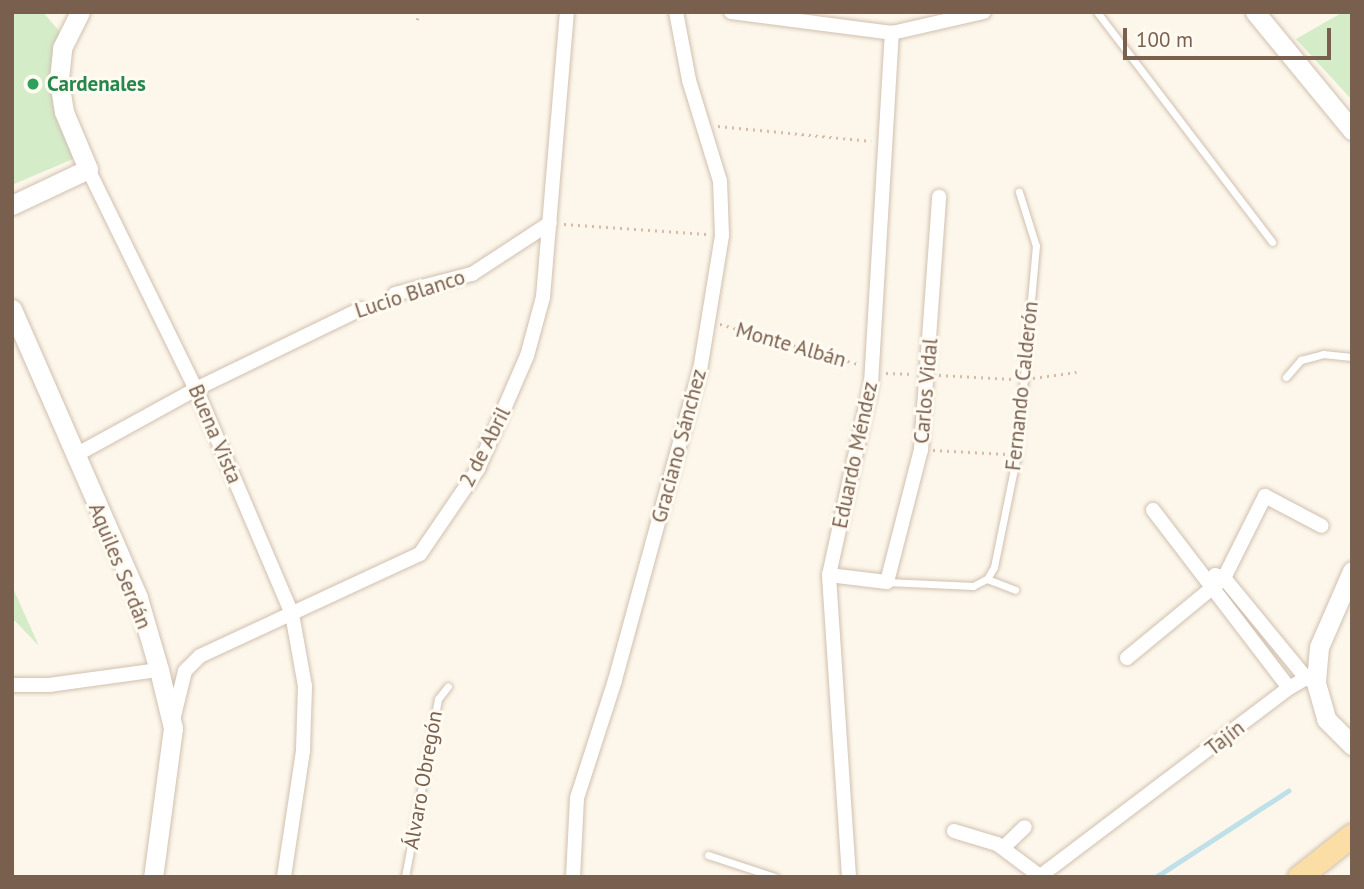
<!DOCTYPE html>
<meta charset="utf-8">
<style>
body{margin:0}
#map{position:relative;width:1364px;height:889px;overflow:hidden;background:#fdf7eb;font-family:"PT Sans",sans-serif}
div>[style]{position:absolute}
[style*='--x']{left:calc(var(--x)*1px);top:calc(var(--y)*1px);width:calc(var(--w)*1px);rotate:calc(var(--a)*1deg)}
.green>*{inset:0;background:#d5ecc9}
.stream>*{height:4.5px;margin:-2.25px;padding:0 2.25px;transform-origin:2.25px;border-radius:2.25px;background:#bfe0e8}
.path>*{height:2.5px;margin-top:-1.25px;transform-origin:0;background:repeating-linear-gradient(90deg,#d9bba5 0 2px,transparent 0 7px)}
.roads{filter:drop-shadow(0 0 2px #d0c0b0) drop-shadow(0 0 2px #d0c0b0)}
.lane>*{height:7px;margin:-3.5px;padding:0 3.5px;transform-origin:3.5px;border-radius:3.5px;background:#fff}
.street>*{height:14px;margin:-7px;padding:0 7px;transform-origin:7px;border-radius:7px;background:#fff}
.secondary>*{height:19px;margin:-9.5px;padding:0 9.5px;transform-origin:9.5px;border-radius:9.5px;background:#fff}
.primary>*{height:23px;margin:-11.5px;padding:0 11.5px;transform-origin:11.5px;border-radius:11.5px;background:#fbdea5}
.dots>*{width:19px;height:19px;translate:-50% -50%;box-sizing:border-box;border:4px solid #fffbf2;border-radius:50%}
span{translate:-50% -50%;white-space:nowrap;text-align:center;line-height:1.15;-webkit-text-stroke:6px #fffbf2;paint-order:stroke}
.leisure-label{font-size:21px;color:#27864d;font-weight:700}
.left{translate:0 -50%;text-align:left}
.street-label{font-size:21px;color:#795f4d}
.frame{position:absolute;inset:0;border:14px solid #795f4d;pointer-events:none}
.scale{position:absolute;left:1123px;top:28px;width:208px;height:32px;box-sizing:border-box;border:4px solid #795f4d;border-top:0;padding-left:9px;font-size:21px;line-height:24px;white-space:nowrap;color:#795f4d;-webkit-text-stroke:5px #fffbf2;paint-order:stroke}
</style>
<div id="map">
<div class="green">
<div style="clip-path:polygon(12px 12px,43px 12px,60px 32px,56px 101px,73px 159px,12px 185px)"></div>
<div style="clip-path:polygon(1343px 12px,1352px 12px,1352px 100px,1296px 39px)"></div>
<div style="clip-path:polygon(12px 586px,39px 646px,12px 618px)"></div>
</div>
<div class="stream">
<div style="--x:1156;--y:877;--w:158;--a:-33.1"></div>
</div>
<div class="path">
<div style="--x:417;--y:20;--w:9;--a:-69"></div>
<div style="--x:718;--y:126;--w:154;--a:5.6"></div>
<div style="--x:564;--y:224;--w:143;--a:4"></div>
<div style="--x:720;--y:324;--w:144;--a:16.2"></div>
<div style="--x:886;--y:373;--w:28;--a:2"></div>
<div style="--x:939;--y:375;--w:73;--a:3.1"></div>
<div style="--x:1033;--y:378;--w:44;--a:-7.8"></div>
<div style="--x:933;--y:450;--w:74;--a:3.1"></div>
</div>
<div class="roads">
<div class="lane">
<div style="--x:1097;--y:12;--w:289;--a:52.7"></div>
<div style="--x:1286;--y:377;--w:23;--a:-49"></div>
<div style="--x:1301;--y:360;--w:23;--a:-15"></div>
<div style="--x:1323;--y:354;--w:29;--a:6"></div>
<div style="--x:987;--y:579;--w:30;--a:21"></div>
<div style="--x:887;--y:582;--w:86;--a:2.7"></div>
<div style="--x:973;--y:586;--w:16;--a:-27"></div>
<div style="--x:987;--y:579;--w:14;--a:-60"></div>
<div style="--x:994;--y:567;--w:115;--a:-78.5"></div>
<div style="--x:1017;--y:454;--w:209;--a:-84.8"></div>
<div style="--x:1036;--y:246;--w:57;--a:-107.5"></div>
<div style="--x:708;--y:855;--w:71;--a:18.2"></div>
<div style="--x:405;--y:877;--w:181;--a:-79.5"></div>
<div style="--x:438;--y:699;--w:16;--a:-52"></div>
</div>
<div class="street">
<div style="--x:731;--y:12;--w:162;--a:7.4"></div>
<div style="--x:892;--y:33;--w:94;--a:-12.9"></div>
<div style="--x:88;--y:169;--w:245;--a:63.9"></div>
<div style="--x:196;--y:389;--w:245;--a:66.9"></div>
<div style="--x:292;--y:614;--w:73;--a:79.8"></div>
<div style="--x:305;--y:686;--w:65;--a:91.8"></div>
<div style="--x:303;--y:751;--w:127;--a:98.6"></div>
<div style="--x:395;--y:294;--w:80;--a:-14.6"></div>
<div style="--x:472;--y:274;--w:93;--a:-33.2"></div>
<div style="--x:74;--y:456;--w:139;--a:-28.8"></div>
<div style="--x:196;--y:389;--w:183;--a:-25.9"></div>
<div style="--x:1153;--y:510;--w:224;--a:52.6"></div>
<div style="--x:829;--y:575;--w:58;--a:6.9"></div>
<div style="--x:887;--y:582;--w:136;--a:-75.6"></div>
<div style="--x:921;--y:450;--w:254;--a:-85.9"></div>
<div style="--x:1215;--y:575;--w:9;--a:18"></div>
<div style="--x:1224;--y:578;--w:129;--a:50.6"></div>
<div style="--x:1127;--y:658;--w:126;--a:-39.5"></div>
<div style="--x:1224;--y:578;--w:92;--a:-63.4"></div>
<div style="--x:1265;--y:496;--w:64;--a:27.8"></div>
<div style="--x:12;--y:685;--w:37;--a:0"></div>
<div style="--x:49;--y:685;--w:111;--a:-7.8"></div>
<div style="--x:174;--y:716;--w:46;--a:-76.3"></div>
<div style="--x:185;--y:671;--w:21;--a:-45"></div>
<div style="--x:200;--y:656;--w:242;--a:-24.9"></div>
<div style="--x:420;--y:554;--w:103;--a:-55.7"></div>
<div style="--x:478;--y:469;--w:123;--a:-66.6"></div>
<div style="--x:527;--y:356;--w:61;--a:-74.8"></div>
<div style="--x:543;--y:297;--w:286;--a:-85.2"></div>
<div style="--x:954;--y:831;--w:45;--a:16.8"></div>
<div style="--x:997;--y:844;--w:54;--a:36.7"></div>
<div style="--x:1003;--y:848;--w:30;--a:-44"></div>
<div style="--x:573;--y:877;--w:79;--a:-87.1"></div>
<div style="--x:577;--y:798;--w:124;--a:-72.1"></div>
<div style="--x:615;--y:680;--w:321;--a:-74.7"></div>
<div style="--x:700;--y:370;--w:137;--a:-80.7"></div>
<div style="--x:722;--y:235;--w:54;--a:-92.1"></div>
<div style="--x:720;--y:181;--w:106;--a:-107.1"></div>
<div style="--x:689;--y:80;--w:69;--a:-100.8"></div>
<div style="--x:849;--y:877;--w:303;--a:-93.8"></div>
<div style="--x:829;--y:575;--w:196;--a:-77.6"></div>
<div style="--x:871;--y:384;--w:352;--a:-86.6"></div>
<div style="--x:1039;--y:877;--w:313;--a:-37.1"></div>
<div style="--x:1289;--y:688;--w:20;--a:-30"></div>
<div style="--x:1306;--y:678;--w:11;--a:27"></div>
</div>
<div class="secondary">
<div style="--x:1255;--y:12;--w:153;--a:50.6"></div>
<div style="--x:12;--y:205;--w:84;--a:-25.3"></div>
<div style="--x:88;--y:169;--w:62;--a:-112.8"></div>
<div style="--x:64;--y:112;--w:33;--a:-99"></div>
<div style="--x:59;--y:79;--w:31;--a:-84"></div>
<div style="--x:62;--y:48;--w:40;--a:-63.4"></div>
<div style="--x:12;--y:309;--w:315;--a:66.4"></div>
<div style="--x:138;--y:598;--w:75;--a:73.7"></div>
<div style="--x:159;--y:670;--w:60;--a:76.4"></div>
<div style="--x:173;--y:728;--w:150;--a:97.6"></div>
<div style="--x:1352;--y:571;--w:83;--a:113.5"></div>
<div style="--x:1319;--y:647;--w:36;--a:95"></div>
<div style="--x:1316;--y:683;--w:37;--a:74"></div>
<div style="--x:1326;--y:719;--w:37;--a:45"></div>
</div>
<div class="primary">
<div style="--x:1299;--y:877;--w:68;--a:-38.4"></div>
</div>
</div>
<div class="dots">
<div style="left:33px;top:84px;background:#2e9e5b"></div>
</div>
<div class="leisure-label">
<span class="left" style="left:47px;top:84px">Cardenales</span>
</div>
<div class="street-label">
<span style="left:410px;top:294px;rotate:-18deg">Lucio Blanco</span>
<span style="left:791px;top:345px;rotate:16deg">Monte Albán</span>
<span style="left:1022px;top:386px;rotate:-84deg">Fernando Calderón</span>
<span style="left:926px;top:391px;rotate:-85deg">Carlos Vidal</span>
<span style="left:215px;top:434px;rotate:67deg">Buena Vista</span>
<span style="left:679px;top:446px;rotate:-75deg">Graciano Sánchez</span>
<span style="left:485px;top:447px;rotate:-63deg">2 de Abril</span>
<span style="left:855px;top:455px;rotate:-78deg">Eduardo Méndez</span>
<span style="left:120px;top:566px;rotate:68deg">Aquiles Serdán</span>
<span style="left:1225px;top:738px;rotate:-38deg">Tajín</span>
<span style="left:423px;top:780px;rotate:-80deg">Álvaro Obregón</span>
</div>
<div class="frame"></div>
<div class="scale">100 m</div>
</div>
